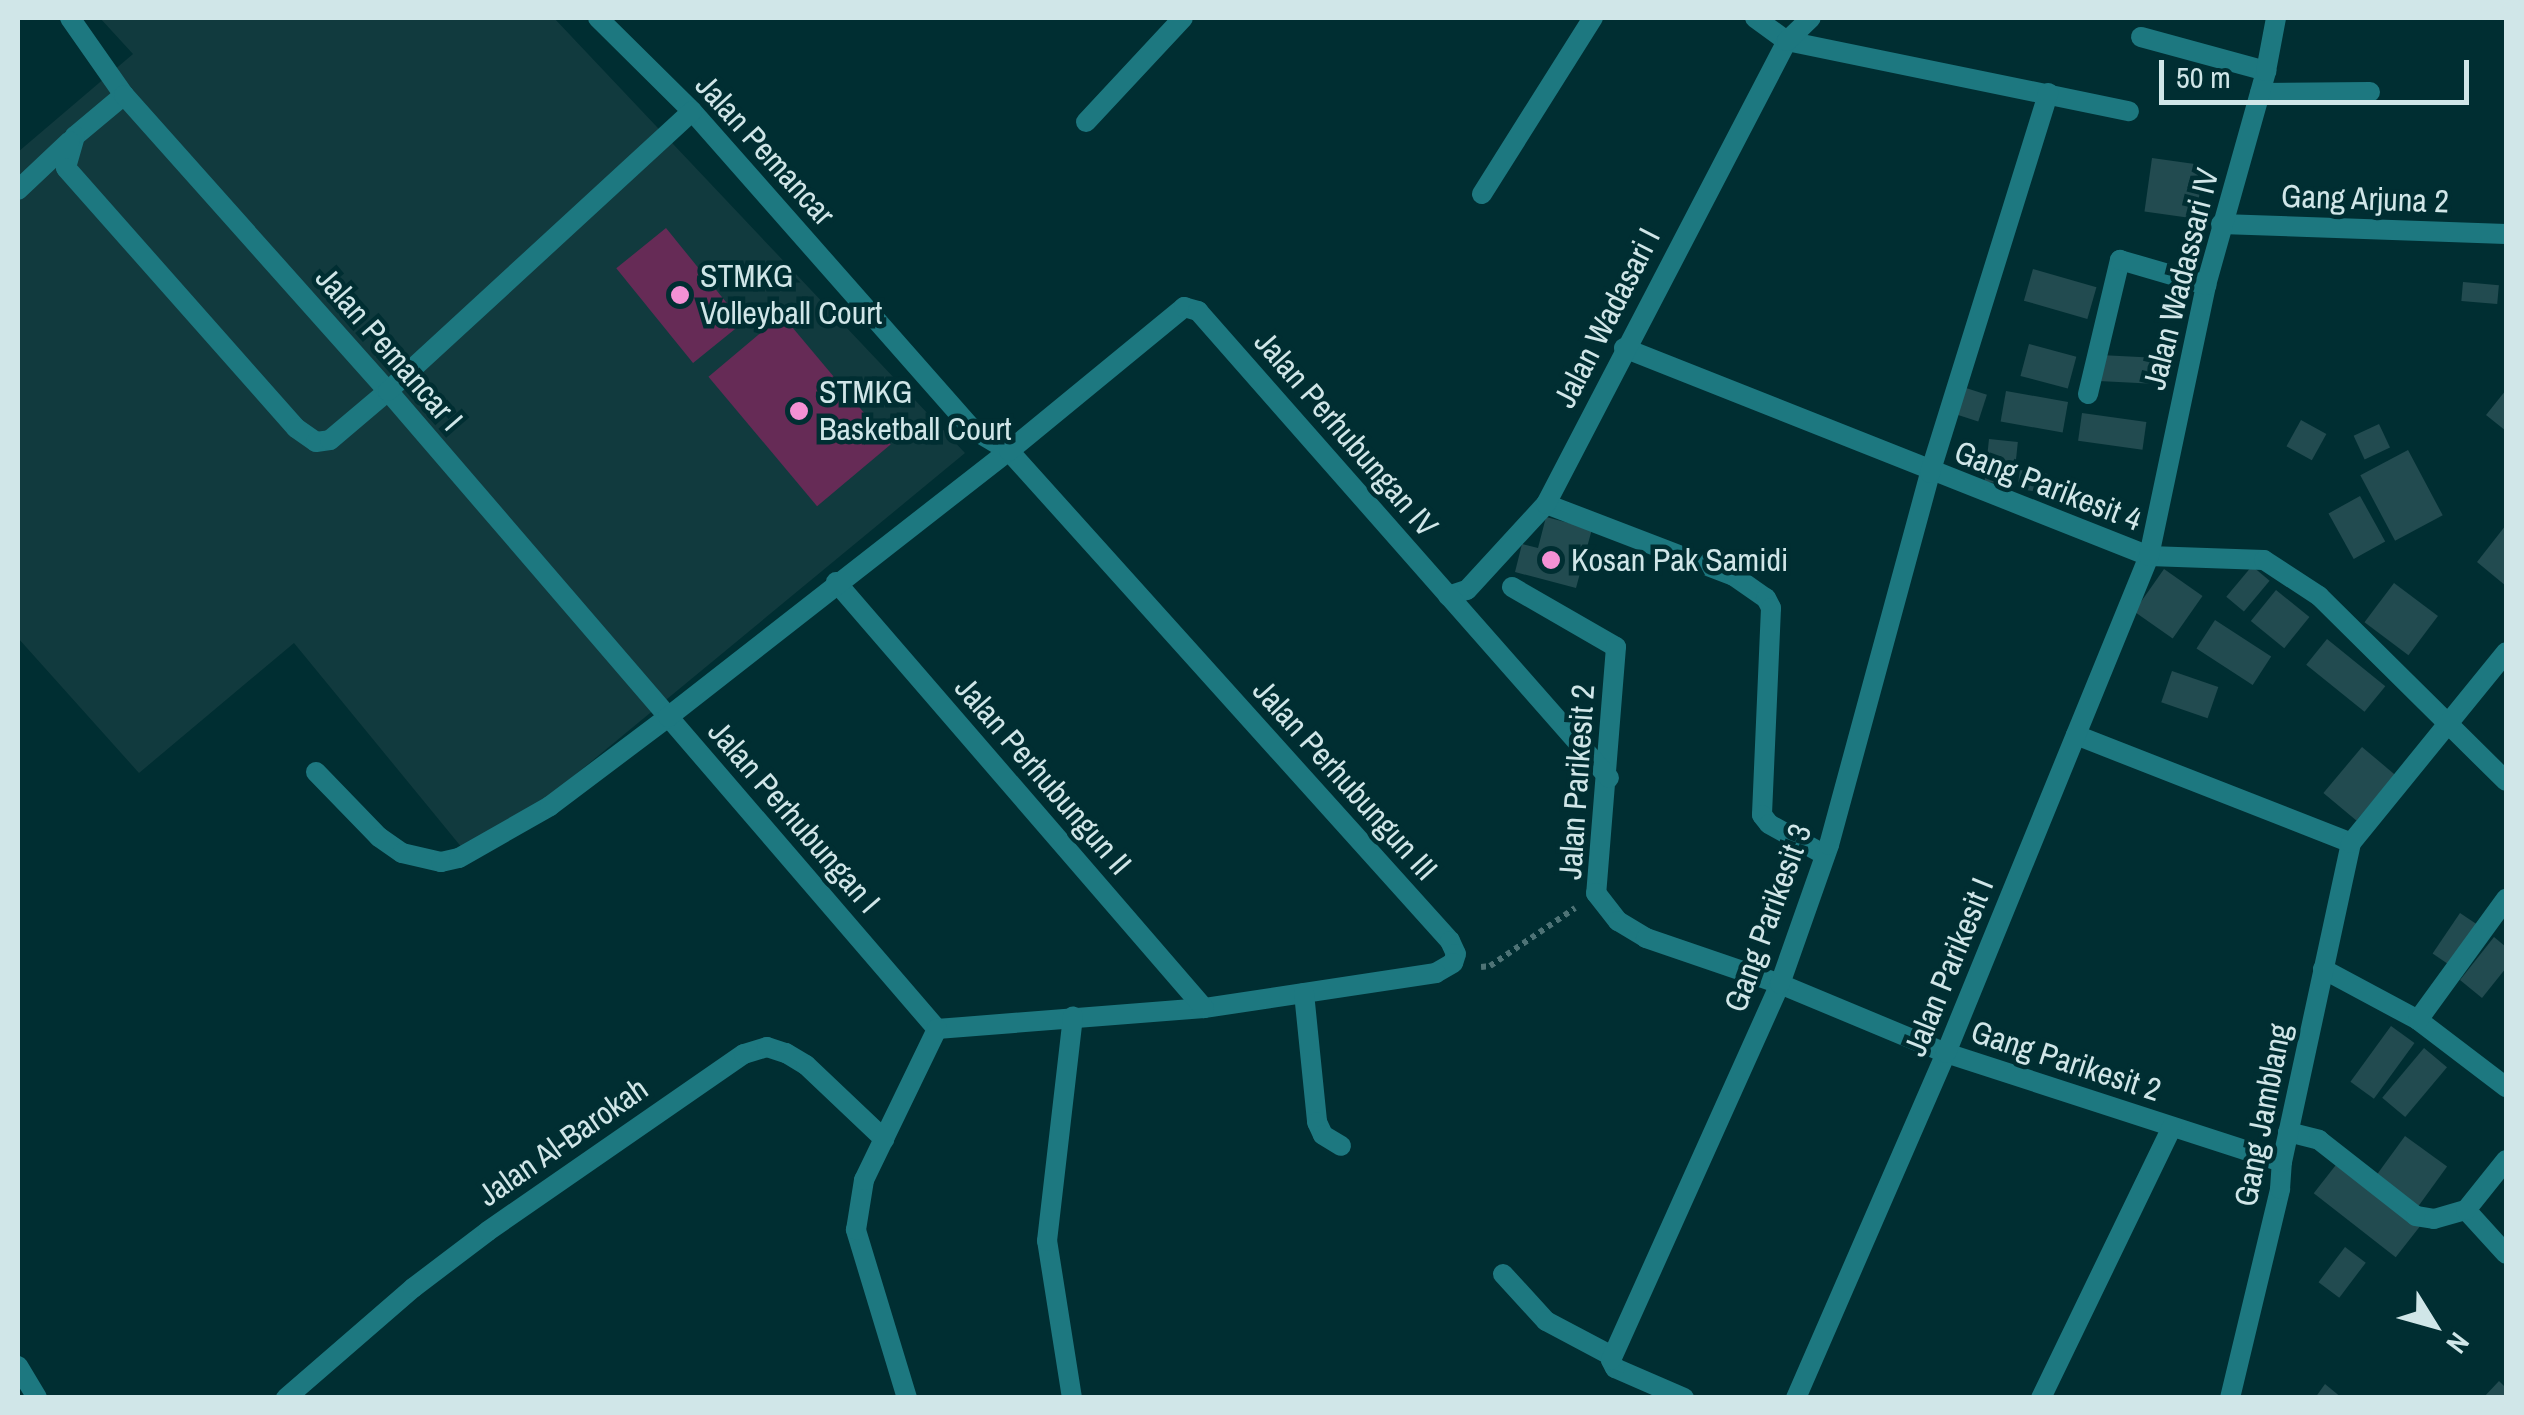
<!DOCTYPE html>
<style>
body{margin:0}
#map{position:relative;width:2524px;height:1415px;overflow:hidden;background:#002e32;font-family:"Archivo Narrow",sans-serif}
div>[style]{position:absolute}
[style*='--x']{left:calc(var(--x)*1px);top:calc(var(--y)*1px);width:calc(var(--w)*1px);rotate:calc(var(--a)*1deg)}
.built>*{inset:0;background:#113a3e}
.green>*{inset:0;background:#662b56;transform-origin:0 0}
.building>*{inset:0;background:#224b50;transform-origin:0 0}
.path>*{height:6px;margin-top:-3px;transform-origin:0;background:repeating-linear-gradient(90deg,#4e7376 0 5px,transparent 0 10px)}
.service>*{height:20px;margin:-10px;padding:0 10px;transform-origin:10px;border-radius:10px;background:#1d7880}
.minor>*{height:20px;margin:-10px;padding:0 10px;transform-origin:10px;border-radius:10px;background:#1d7880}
.dots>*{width:28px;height:28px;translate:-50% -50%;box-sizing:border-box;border:5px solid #002e32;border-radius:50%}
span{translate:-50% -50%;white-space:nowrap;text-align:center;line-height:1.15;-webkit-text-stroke:9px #002e32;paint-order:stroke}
.street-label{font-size:32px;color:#d0e6e8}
.poi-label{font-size:32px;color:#d0e6e8}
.left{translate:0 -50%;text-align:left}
.frame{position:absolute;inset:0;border:20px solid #d0e6e8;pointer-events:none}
.north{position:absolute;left:2384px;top:1275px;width:100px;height:100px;-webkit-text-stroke:8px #002e32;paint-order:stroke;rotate:127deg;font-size:28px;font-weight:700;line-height:40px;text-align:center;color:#d0e6e8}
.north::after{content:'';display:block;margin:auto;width:35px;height:45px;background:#d0e6e8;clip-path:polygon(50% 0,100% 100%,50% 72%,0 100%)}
.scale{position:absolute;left:2159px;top:60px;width:310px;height:45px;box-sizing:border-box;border:5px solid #d0e6e8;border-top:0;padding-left:12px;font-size:30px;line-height:35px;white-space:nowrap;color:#d0e6e8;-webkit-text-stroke:8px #002e32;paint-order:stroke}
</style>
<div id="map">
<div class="built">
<div style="clip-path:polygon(100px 18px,554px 18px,965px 453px,472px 860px,294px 643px,139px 773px,18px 638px,18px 152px,133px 54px)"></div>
</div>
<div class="green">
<div style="left:666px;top:228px;width:122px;height:64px;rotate:51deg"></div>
<div style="left:782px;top:315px;width:169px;height:96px;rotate:50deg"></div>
</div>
<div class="building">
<div style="left:2152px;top:158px;width:52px;height:54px;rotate:8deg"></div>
<div style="left:2033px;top:269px;width:66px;height:33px;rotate:16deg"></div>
<div style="left:2463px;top:282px;width:36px;height:19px;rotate:5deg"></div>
<div style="left:2029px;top:344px;width:49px;height:33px;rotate:15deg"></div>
<div style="left:2100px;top:355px;width:59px;height:26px;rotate:3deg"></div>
<div style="left:1966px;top:388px;width:22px;height:28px;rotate:18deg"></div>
<div style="clip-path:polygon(2506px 390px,2506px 431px,2486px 415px)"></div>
<div style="left:2006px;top:391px;width:63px;height:31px;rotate:10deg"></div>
<div style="left:2082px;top:413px;width:65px;height:28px;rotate:8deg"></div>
<div style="left:2301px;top:420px;width:29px;height:30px;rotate:29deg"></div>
<div style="left:2379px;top:424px;width:26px;height:28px;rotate:65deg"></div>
<div style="left:1989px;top:439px;width:29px;height:43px;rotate:6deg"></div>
<div style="left:2408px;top:450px;width:74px;height:54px;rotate:62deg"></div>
<div style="left:2020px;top:470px;width:28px;height:19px;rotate:8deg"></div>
<div style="left:2360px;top:496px;width:52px;height:36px;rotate:61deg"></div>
<div style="clip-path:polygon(1546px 517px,1592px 529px,1576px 588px,1515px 572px,1522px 544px,1538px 548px)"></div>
<div style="clip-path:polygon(2506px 525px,2506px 586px,2477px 562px)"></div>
<div style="left:2252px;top:566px;width:23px;height:40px;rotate:40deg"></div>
<div style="left:2164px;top:569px;width:47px;height:52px;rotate:35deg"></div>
<div style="left:2394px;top:583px;width:55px;height:49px;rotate:37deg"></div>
<div style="left:2276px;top:590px;width:43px;height:40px;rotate:39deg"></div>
<div style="left:2215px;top:620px;width:67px;height:34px;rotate:33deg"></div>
<div style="left:2327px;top:639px;width:75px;height:33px;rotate:39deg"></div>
<div style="left:2172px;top:671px;width:49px;height:33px;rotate:19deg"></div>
<div style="left:2362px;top:747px;width:43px;height:60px;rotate:40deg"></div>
<div style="left:2460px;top:913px;width:27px;height:49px;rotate:34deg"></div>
<div style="clip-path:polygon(2494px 937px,2506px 947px,2506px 968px,2482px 998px,2460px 980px)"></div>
<div style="left:2391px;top:1026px;width:29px;height:69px;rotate:36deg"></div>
<div style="left:2424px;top:1048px;width:30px;height:65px;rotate:40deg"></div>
<div style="left:2405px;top:1136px;width:52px;height:52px;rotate:36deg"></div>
<div style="left:2339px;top:1161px;width:104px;height:41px;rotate:38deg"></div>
<div style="left:2345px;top:1247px;width:26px;height:44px;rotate:37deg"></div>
<div style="clip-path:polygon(2499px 1381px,2506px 1388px,2506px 1398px,2483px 1398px)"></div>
<div style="clip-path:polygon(2325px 1384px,2342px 1398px,2315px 1398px)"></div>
</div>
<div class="path">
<div style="--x:1481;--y:967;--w:9;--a:-6"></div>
<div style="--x:1490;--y:966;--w:103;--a:-34.3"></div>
</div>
<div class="service">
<div style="--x:124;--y:95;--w:64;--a:140.1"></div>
<div style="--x:75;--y:136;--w:33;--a:106"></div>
<div style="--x:66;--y:168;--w:347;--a:48.5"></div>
<div style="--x:296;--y:428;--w:24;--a:35"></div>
<div style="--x:316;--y:442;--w:14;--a:-8"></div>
<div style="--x:330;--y:440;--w:76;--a:-40.2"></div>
<div style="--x:18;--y:190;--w:71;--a:-43.3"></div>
</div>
<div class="minor">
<div style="--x:70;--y:18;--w:94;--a:55"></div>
<div style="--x:124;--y:95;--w:397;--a:48.3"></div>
<div style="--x:388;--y:391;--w:842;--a:49.29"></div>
<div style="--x:598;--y:18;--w:132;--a:44.7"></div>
<div style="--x:692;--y:111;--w:424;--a:48.6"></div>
<div style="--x:972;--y:429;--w:43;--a:30.7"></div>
<div style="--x:1009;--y:451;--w:659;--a:48.01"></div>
<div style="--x:1450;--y:941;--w:14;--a:65"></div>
<div style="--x:1456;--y:954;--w:9;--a:108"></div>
<div style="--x:1453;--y:963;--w:20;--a:150"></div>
<div style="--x:1436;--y:973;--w:235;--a:171.4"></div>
<div style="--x:1204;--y:1008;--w:268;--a:175.5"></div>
<div style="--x:1755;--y:18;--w:39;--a:36"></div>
<div style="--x:1787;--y:41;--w:349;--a:11.6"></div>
<div style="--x:2141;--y:37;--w:130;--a:15.2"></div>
<div style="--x:2260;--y:93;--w:110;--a:-0.5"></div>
<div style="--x:1086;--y:122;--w:142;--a:-47"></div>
<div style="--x:1482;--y:194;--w:208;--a:-57.8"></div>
<div style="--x:2221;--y:224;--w:285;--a:2"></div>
<div style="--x:1624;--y:348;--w:565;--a:21.61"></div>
<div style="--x:2149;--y:556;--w:115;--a:2"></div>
<div style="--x:2264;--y:560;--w:66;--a:33.2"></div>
<div style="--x:2319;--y:596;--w:263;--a:44.7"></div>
<div style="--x:388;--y:391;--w:413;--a:-42.6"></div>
<div style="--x:2088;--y:394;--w:138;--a:-76.6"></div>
<div style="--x:2120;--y:260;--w:90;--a:16.2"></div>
<div style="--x:1546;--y:504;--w:201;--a:21"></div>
<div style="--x:1734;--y:576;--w:39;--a:35"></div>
<div style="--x:1766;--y:598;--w:11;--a:63"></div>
<div style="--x:1771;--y:608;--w:207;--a:92.5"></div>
<div style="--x:1762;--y:815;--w:11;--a:52"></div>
<div style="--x:1769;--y:824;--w:64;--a:29"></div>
<div style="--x:836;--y:582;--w:563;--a:49.18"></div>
<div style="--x:1512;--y:587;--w:120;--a:30"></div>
<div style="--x:1616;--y:647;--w:247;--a:94.6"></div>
<div style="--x:1596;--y:893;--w:36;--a:52"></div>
<div style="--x:1618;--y:921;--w:33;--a:31"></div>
<div style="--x:1646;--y:938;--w:142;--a:18.9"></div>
<div style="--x:1780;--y:984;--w:180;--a:22.6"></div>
<div style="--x:1946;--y:1053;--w:353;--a:18"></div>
<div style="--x:1448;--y:596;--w:20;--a:-18"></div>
<div style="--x:1467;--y:590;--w:117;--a:-47.4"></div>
<div style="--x:1546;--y:504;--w:522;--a:-62.5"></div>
<div style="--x:1787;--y:41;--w:33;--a:-44"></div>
<div style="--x:2076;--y:735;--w:295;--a:21.4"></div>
<div style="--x:316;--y:772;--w:91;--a:45.9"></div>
<div style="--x:379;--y:837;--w:28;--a:35"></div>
<div style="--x:402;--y:853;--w:40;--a:13"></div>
<div style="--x:441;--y:862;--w:18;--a:-13"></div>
<div style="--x:459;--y:858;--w:105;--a:-29.7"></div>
<div style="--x:550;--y:806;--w:148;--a:-37"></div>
<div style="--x:668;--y:717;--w:432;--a:-38"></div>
<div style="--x:1009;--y:451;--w:227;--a:-39.4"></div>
<div style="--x:1184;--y:307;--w:15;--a:16"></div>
<div style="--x:1198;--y:311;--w:622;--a:48.65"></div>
<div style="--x:2323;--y:969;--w:108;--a:28.2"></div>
<div style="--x:2418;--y:1020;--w:111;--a:37.3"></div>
<div style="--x:1304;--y:993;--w:130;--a:84.2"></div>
<div style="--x:1317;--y:1122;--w:14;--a:65"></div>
<div style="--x:1323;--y:1135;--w:21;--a:31"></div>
<div style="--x:2418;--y:1020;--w:150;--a:-54"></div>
<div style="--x:2288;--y:1132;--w:32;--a:14"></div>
<div style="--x:2319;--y:1140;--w:123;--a:38.1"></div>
<div style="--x:2416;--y:1216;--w:18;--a:9"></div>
<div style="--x:2434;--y:1219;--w:33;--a:-16"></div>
<div style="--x:2466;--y:1210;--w:59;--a:47.7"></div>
<div style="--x:2466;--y:1210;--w:64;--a:-51.3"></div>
<div style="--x:1503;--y:1274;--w:64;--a:47.5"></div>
<div style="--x:1546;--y:1321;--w:75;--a:27.9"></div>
<div style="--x:18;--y:1366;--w:37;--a:59"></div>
<div style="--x:286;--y:1398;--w:168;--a:-40.9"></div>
<div style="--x:413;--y:1288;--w:94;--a:-37.2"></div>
<div style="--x:488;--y:1231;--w:311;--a:-34.7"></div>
<div style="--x:744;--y:1054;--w:24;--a:-17"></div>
<div style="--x:767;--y:1047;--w:20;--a:18"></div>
<div style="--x:786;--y:1053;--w:23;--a:31"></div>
<div style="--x:806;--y:1065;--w:108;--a:43.5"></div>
<div style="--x:907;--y:1398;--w:176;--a:-106.9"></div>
<div style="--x:856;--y:1230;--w:51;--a:-80.9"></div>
<div style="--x:864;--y:1180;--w:168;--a:-64.2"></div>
<div style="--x:1072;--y:1398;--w:159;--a:-99"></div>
<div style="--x:1047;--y:1241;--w:226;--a:-83.4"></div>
<div style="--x:1684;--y:1398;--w:75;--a:-156.5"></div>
<div style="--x:1615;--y:1368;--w:9;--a:-117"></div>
<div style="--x:1611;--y:1360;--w:412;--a:-65.8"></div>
<div style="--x:1780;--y:984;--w:147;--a:-70.6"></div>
<div style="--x:1829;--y:845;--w:385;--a:-74.8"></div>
<div style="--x:1930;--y:473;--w:398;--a:-72.7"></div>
<div style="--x:1796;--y:1398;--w:376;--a:-66.5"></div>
<div style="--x:1946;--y:1053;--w:537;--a:-67.78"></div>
<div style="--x:2149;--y:556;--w:277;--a:-78.1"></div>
<div style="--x:2206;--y:285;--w:222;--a:-74.3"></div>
<div style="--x:2266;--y:71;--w:54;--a:-79.3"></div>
<div style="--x:2041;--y:1398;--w:301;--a:-64.2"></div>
<div style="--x:2230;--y:1398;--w:215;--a:-76.5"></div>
<div style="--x:2280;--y:1189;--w:27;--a:-86"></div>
<div style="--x:2282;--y:1162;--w:326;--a:-77.8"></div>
<div style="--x:2351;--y:843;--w:246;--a:-50.9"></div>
</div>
<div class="dots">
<div style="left:680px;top:295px;background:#f391d5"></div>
<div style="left:799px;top:411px;background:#f391d5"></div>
<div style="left:1551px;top:560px;background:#f391d5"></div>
</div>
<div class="street-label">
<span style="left:765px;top:150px;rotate:48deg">Jalan Pemancar</span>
<span style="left:2365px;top:199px;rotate:2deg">Gang Arjuna 2</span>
<span style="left:2181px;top:279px;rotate:-76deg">Jalan Wadassari IV</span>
<span style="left:1607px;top:318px;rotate:-63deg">Jalan Wadasari I</span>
<span style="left:389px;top:349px;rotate:49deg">Jalan Pemancar I</span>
<span style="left:1346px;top:434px;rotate:49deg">Jalan Perhubungan IV</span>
<span style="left:2048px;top:486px;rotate:21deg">Gang Parikesit 4</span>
<span style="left:1043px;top:776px;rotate:49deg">Jalan Perhubungun II</span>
<span style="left:1345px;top:780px;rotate:48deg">Jalan Perhubungun III</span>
<span style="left:1577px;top:782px;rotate:-86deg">Jalan Parikesit 2</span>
<span style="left:794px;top:817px;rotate:49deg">Jalan Perhubungan I</span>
<span style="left:1768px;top:918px;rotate:-70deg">Gang Parikesit 3</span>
<span style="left:1949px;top:967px;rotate:-68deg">Jalan Parikesit I</span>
<span style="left:2066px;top:1061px;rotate:18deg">Gang Parikesit 2</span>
<span style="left:2263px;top:1115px;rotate:-79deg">Gang Jamblang</span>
<span style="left:563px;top:1142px;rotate:-35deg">Jalan Al-Barokah</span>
</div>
<div class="poi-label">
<span class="left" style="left:700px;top:295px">STMKG<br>Volleyball Court</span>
<span class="left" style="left:819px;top:411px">STMKG<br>Basketball Court</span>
<span class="left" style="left:1571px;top:560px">Kosan Pak Samidi</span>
</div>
<div class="frame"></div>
<div class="north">N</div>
<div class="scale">50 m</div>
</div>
